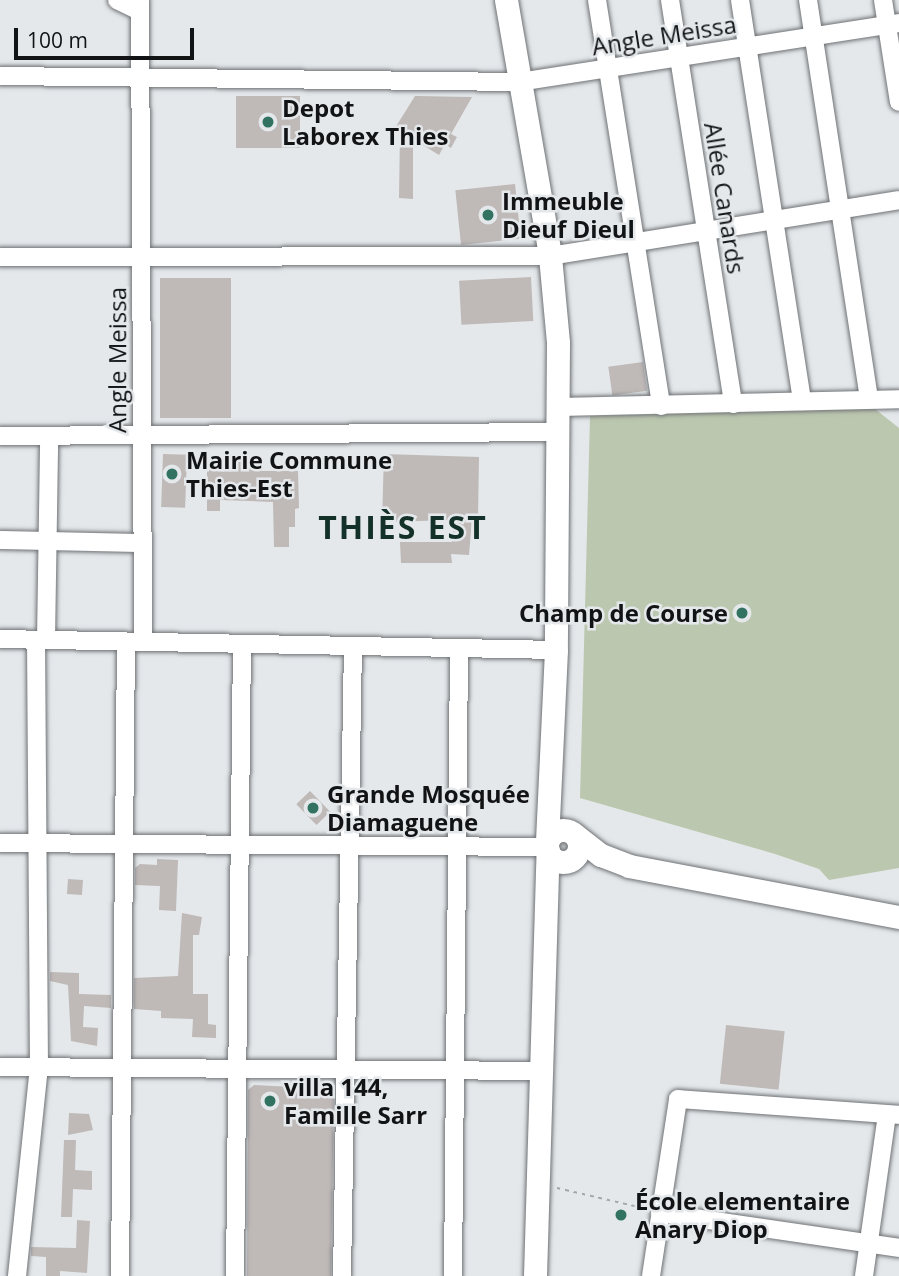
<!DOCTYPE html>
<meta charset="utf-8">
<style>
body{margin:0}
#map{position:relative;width:899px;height:1276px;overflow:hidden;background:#e4e8eb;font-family:"Open Sans",sans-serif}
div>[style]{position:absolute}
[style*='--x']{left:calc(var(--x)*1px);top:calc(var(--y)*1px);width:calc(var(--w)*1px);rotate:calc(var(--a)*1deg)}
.green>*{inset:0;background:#bcc7af}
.building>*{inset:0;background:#bfb9b8;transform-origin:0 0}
.path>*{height:2px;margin-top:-1px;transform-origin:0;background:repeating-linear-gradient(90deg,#a3a6a9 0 3.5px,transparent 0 8.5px)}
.roads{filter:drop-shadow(0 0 2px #6f7275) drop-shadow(0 0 2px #6f7275)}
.minor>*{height:18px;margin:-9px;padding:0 9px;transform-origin:9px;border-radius:9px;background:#fff}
.major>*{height:23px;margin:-11.5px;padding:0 11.5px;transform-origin:11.5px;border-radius:11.5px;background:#fff}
.major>.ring{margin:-11.5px;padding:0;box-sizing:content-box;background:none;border:23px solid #fff;border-radius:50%}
.dots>*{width:19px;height:19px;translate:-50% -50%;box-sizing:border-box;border:4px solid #e4e8eb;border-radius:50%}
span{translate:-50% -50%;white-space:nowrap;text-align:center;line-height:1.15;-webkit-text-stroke:5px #e4e8eb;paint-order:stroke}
.street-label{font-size:24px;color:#121315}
.poi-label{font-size:24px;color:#121315;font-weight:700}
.left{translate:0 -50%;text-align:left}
.right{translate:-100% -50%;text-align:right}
.district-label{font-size:32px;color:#133129;font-weight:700;letter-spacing:2px}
.scale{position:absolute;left:14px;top:28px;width:180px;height:32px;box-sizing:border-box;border:4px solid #121315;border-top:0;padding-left:9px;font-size:21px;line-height:24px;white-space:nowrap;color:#121315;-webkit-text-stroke:5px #e4e8eb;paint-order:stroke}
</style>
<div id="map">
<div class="green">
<div style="clip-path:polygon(875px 409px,899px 428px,899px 868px,829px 880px,819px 869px,775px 854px,580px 798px,590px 416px)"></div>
</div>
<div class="building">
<div style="left:236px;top:96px;width:64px;height:52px"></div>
<div style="clip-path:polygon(415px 96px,472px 97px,451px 134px,457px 137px,451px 148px,445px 144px,439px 155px,413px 139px,413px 199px,399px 198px,400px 131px,395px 128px)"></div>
<div style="left:515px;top:184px;width:55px;height:60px;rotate:84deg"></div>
<div style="left:531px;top:277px;width:44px;height:72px;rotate:87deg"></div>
<div style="left:160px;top:278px;width:71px;height:140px"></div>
<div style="left:643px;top:362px;width:29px;height:35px;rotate:82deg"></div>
<div style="left:163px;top:454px;width:24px;height:53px;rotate:2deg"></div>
<div style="clip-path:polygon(384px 454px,479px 457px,478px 518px,472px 518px,469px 555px,451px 554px,452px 563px,401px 563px,400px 542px,452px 542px,454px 520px,382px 522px)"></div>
<div style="clip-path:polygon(207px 462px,261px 462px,261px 471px,298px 471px,299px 508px,295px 509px,295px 527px,289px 527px,289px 547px,274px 547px,273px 502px,220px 500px,220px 511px,207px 511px)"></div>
<div style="left:310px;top:791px;width:29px;height:19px;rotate:46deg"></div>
<div style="clip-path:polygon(157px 859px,178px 860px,176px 911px,159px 910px,160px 886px,135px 885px,135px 868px,140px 864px,157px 865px)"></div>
<div style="left:68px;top:879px;width:15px;height:15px;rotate:4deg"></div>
<div style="clip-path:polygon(182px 913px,202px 917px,199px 935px,193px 935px,193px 994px,208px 994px,208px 1024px,216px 1025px,216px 1038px,192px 1037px,193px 1019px,161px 1018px,161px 1011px,134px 1009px,134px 978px,178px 976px)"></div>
<div style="clip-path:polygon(50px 972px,79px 973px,79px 994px,111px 995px,111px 1008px,84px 1006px,83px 1027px,98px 1028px,97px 1046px,71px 1041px,68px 985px,50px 981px)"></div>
<div style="left:726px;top:1025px;width:59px;height:59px;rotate:6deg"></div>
<div style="clip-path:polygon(254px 1085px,334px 1089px,331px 1276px,247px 1276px,248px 1090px)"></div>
<div style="clip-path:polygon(69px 1113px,89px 1114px,93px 1130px,68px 1135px)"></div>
<div style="clip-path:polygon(64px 1140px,76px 1140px,75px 1170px,92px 1171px,92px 1190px,73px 1189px,72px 1217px,61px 1217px)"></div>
<div style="clip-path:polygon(77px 1220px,90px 1221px,87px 1273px,60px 1271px,60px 1276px,46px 1276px,46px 1257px,31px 1256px,31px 1247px,76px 1248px)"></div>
</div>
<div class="path">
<div style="--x:557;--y:1188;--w:92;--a:13.1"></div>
</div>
<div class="roads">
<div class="minor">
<div style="--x:117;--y:0;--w:25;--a:26"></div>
<div style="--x:140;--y:0;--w:642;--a:89.73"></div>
<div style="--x:597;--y:0;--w:411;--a:81"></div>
<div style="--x:670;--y:0;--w:409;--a:81.1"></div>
<div style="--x:740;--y:0;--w:406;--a:81.2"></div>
<div style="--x:808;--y:0;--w:404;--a:81.3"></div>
<div style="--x:883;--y:0;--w:103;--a:81.1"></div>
<div style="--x:0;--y:76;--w:519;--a:0.66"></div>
<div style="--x:519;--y:82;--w:385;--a:-8.8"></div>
<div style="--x:0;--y:257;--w:550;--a:-0.1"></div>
<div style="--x:550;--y:256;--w:353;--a:-9.1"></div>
<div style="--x:559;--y:407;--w:340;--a:-1.3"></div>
<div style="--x:0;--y:436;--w:560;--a:-0.41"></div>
<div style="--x:0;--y:540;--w:141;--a:1.2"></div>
<div style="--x:0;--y:639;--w:556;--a:1.13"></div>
<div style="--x:46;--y:640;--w:202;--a:-89.1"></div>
<div style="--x:0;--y:843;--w:547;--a:0.42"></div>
<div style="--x:0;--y:1067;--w:543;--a:0.42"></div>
<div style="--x:660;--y:1213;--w:242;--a:8.3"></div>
<div style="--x:17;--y:1276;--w:210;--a:-84"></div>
<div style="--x:39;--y:1067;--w:427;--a:-90.4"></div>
<div style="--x:120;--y:1276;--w:634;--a:-89.46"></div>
<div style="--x:235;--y:1276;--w:632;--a:-89.37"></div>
<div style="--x:342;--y:1276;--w:630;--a:-89"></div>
<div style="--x:453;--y:1276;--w:628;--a:-89.45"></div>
<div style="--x:651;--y:1276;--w:179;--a:-81.3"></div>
<div style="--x:678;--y:1099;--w:222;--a:4.1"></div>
<div style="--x:864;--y:1276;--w:163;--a:-81.9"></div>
</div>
<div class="major">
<div style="--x:506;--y:0;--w:260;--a:80.2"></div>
<div style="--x:550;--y:256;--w:87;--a:84.7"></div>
<div style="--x:558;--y:343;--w:307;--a:90.4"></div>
<div style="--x:556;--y:650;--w:193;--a:92.7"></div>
<div class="ring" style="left:547px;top:830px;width:9px;height:9px"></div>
<div style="--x:575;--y:835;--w:33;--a:38"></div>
<div style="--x:601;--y:855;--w:30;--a:21"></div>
<div style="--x:629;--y:866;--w:275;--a:10.7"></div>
<div style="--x:535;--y:1276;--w:426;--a:-88.3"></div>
</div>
</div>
<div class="dots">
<div style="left:268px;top:122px;background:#327260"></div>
<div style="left:488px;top:215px;background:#327260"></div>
<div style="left:172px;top:474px;background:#327260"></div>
<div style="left:742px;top:613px;background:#327260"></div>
<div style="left:313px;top:808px;background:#327260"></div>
<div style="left:270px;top:1101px;background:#327260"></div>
<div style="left:621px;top:1215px;background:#327260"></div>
</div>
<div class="street-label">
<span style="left:664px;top:35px;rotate:-9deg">Angle Meissa</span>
<span style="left:725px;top:198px;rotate:81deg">Allée Canards</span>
<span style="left:117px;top:360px;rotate:-90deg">Angle Meissa</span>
</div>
<div class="poi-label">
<span class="left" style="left:282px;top:122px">Depot<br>Laborex Thies</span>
<span class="left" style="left:502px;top:215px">Immeuble<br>Dieuf Dieul</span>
<span class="left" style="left:186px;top:474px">Mairie Commune<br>Thies-Est</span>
<span class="right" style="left:728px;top:613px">Champ de Course</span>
<span class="left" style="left:327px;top:808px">Grande Mosquée<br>Diamaguene</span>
<span class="left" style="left:284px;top:1101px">villa 144,<br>Famille Sarr</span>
<span class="left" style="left:635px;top:1215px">École elementaire<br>Anary Diop</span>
</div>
<div class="district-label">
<span style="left:403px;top:527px">THIÈS EST</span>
</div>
<div class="scale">100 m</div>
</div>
